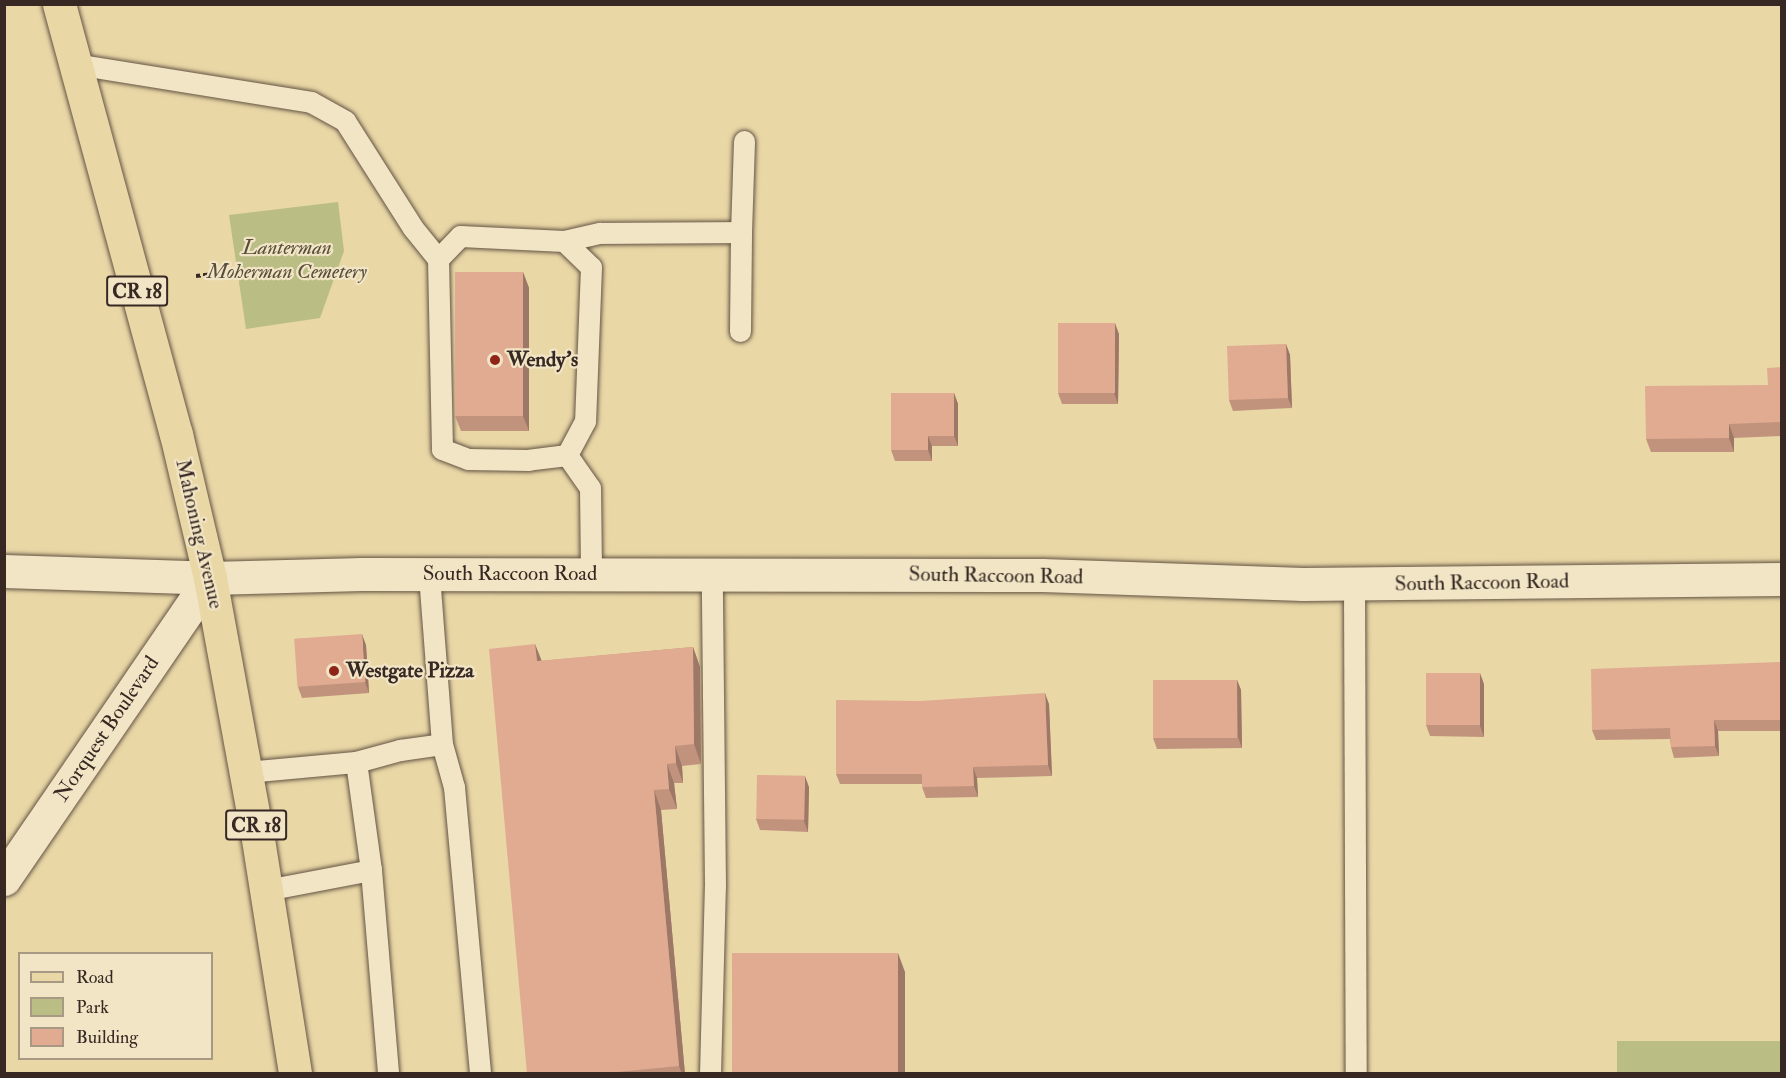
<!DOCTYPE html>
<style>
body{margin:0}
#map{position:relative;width:1786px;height:1078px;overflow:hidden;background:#e9d7a6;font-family:"IM FELL Double Pica",serif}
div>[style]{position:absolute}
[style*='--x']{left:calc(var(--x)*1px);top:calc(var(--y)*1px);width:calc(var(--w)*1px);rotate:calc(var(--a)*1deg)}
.green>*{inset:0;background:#babd84;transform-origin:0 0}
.path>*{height:4px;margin-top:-2px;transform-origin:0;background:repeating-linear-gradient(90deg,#372823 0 4.5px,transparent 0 7.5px)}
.roads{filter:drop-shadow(0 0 2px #645444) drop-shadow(0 0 2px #645444)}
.lane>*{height:21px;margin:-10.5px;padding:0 10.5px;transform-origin:10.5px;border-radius:10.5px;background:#f1e5c5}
.secondary>*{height:33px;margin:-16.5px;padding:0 16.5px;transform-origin:16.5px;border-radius:16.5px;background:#f1e5c5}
.primary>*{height:33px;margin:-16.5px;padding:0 16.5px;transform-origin:16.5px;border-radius:16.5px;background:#e9d7a6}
.wall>*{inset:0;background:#c1937d}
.shaded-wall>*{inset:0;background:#9d7866}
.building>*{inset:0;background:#e0ab91;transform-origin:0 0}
.dots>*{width:16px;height:16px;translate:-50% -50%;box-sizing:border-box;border:3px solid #f1e5c5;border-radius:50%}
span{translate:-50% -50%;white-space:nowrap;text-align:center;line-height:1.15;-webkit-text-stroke:4.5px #f1e5c5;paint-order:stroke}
.shield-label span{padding:2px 4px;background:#f1e5c5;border:2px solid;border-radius:4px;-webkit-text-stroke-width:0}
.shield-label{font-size:20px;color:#372823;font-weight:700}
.park-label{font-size:21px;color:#584d3b;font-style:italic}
.poi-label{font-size:21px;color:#372823;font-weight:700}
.left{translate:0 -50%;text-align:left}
.street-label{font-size:21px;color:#372823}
.frame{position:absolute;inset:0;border:6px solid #372823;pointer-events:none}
.legend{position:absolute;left:18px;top:952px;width:195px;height:108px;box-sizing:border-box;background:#f1e5c5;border:2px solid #a79984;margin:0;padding:8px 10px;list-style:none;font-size:18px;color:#372823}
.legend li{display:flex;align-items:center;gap:12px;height:30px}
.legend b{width:30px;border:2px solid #a79984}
</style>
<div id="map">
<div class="green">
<div style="clip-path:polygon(338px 202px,344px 251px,320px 318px,246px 329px,229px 215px)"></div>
<div style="left:1617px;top:1041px;width:164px;height:32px"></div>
</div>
<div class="path">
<div style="--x:196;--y:276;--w:54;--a:-6.3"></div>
</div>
<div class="roads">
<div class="lane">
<div style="--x:75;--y:64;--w:239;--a:9.1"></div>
<div style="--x:311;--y:102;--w:39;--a:29"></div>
<div style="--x:345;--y:121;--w:127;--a:57.6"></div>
<div style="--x:413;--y:228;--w:40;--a:51"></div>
<div style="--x:460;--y:236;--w:104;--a:2.8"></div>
<div style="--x:564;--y:241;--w:37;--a:44"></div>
<div style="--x:591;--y:267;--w:154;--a:92.2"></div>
<div style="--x:585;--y:421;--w:38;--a:118"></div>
<div style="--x:567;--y:455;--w:38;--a:173"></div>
<div style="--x:529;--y:460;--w:61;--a:-179.1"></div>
<div style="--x:468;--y:459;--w:28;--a:-159"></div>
<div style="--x:442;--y:449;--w:190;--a:-91.2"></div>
<div style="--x:438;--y:259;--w:32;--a:-46"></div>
<div style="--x:564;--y:241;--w:37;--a:-13"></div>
<div style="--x:600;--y:233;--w:141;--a:-0.4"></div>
<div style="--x:741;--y:232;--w:91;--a:-88.1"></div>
<div style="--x:740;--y:331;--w:99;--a:-89.4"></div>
<div style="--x:567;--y:455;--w:40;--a:55.1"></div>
<div style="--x:590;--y:488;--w:86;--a:89.3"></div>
<div style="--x:1354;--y:584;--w:490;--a:89.8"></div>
<div style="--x:442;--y:744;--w:45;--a:74.4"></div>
<div style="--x:454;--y:787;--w:288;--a:84.8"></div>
<div style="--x:246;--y:772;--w:110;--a:-5.2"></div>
<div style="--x:371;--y:870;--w:205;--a:85.2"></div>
<div style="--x:266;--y:890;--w:107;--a:-10.8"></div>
<div style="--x:371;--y:870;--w:109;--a:-97.9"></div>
<div style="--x:356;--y:762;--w:46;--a:-15.3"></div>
<div style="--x:400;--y:750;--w:42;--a:-8.1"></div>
<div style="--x:442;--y:744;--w:170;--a:-94.4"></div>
<div style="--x:710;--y:1074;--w:188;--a:-88.5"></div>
<div style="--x:715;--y:886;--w:312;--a:-90.6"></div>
</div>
<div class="secondary">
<div style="--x:4;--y:571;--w:206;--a:1.9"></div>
<div style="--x:210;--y:578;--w:152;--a:-1.5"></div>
<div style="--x:362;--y:574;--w:680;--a:0.08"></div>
<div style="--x:1042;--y:575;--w:261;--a:2"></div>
<div style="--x:1303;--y:584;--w:479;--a:-0.6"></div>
<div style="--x:4;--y:879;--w:365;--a:-55.6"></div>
</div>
<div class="primary">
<div style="--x:59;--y:4;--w:446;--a:74.8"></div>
<div style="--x:176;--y:434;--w:148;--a:76.7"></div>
<div style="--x:210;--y:578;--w:259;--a:79.6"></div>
<div style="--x:257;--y:833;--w:244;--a:81"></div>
</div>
</div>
<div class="wall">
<div style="clip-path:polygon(523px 272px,529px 288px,529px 431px,461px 431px,455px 416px)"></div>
<div style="clip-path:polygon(1119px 334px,1118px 404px,1062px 404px,1058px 393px)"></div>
<div style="clip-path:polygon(1286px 344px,1290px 355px,1292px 408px,1233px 411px,1229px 400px)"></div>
<div style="clip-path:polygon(1782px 367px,1782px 436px,1734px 438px,1734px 452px,1651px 452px,1646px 439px,1768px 385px)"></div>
<div style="clip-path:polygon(954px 393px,958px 404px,958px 446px,932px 446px,932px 461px,895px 461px,891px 450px)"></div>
<div style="clip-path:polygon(535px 644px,541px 661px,693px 647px,700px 667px,701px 764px,682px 766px,683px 783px,674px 783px,677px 809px,661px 810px,685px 1074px,527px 1074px)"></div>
<div style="clip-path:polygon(366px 645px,369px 693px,302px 698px,298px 687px)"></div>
<div style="clip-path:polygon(1782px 662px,1782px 731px,1718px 731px,1719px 756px,1674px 758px,1671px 747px,1670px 739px,1596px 740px,1592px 730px)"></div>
<div style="clip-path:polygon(1237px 680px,1241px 690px,1242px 748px,1157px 749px,1153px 738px)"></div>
<div style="clip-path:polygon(1484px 684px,1484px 737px,1430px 736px,1426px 725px)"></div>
<div style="clip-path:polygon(1049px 704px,1052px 776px,977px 778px,978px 797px,926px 798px,922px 787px,922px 784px,840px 784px,836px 774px)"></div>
<div style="clip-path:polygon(809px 787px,808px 832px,760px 830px,756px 819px)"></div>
</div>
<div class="shaded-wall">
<div style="clip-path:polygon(523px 272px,529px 288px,529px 431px,523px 416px)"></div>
<div style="clip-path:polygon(1115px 323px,1119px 334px,1118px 404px,1114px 393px)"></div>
<div style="clip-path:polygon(1286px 344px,1290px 355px,1292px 408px,1288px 398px)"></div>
<div style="clip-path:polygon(954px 393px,958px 404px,958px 446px,954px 436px)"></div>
<div style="clip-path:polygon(1729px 424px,1734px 438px,1734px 452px,1729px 438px)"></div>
<div style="clip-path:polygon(928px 436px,932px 446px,932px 461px,928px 450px)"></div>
<div style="clip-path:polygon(362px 634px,366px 645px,369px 693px,365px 682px)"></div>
<div style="clip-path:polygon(535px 644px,543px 664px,537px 661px)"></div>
<div style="clip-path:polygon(693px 647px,700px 667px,701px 764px,694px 744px)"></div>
<div style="clip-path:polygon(1480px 673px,1484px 684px,1484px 737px,1480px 726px)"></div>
<div style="clip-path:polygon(1237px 680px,1241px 690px,1242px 748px,1238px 737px)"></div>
<div style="clip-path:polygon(1045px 693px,1049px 704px,1052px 776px,1048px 765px)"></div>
<div style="clip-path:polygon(1714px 720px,1718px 731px,1719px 756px,1715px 746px)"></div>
<div style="clip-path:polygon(675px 746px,682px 766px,683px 783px,676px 763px)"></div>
<div style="clip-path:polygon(667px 764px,674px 783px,677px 809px,669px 789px)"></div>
<div style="clip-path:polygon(973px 767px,977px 778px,978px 797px,974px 786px)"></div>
<div style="clip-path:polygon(805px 776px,809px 787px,808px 832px,804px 821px)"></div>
<div style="clip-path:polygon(654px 790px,661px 810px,685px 1074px,682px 1074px,679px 1066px)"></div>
<div style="clip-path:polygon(898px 953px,905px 972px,905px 1074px,898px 1074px)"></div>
</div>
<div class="building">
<div style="left:455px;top:272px;width:68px;height:144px"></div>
<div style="left:1058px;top:323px;width:57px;height:70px"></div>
<div style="left:1286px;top:344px;width:54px;height:59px;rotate:88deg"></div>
<div style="clip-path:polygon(1782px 367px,1782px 422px,1729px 424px,1729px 438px,1646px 439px,1645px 386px,1768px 385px,1767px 368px)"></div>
<div style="clip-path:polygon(891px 393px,954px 393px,954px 436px,928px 436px,928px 450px,891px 450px)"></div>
<div style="left:362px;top:634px;width:48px;height:68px;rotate:86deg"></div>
<div style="clip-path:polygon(535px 644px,537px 661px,693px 647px,694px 744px,675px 746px,676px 763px,667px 764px,669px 789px,654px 790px,679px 1066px,596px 1074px,527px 1074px,489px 649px)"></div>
<div style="clip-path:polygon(1782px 662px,1782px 720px,1714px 720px,1715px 746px,1671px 747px,1670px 728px,1592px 730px,1591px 669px)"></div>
<div style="left:1426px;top:673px;width:54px;height:52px"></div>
<div style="left:1153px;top:680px;width:84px;height:58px"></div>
<div style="clip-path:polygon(1045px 693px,1048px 765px,973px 767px,974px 786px,922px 787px,922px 774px,836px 774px,836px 700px,920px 701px)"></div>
<div style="left:757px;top:775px;width:48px;height:44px;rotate:1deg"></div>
<div style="left:732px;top:953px;width:166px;height:121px"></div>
</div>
<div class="dots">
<div style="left:495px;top:360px;background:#8f2418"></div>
<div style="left:334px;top:671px;background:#8f2418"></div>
</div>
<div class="shield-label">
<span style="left:137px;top:291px">CR 18</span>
<span style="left:256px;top:825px">CR 18</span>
</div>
<div class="park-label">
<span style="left:287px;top:260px">Lanterman<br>Moherman Cemetery</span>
</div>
<div class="poi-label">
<span class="left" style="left:507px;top:360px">Wendy's</span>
<span class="left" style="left:346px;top:671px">Westgate Pizza</span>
</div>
<div class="street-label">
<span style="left:199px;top:534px;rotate:77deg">Mahoning Avenue</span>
<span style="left:510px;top:574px">South Raccoon Road</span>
<span style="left:996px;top:576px;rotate:1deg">South Raccoon Road</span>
<span style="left:1482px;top:583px;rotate:-1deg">South Raccoon Road</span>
<span style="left:107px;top:729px;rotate:-56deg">Norquest Boulevard</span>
</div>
<div class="frame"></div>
<ul class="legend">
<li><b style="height:8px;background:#e9d7a6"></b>Road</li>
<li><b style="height:16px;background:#babd84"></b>Park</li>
<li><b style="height:16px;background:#e0ab91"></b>Building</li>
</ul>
</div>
